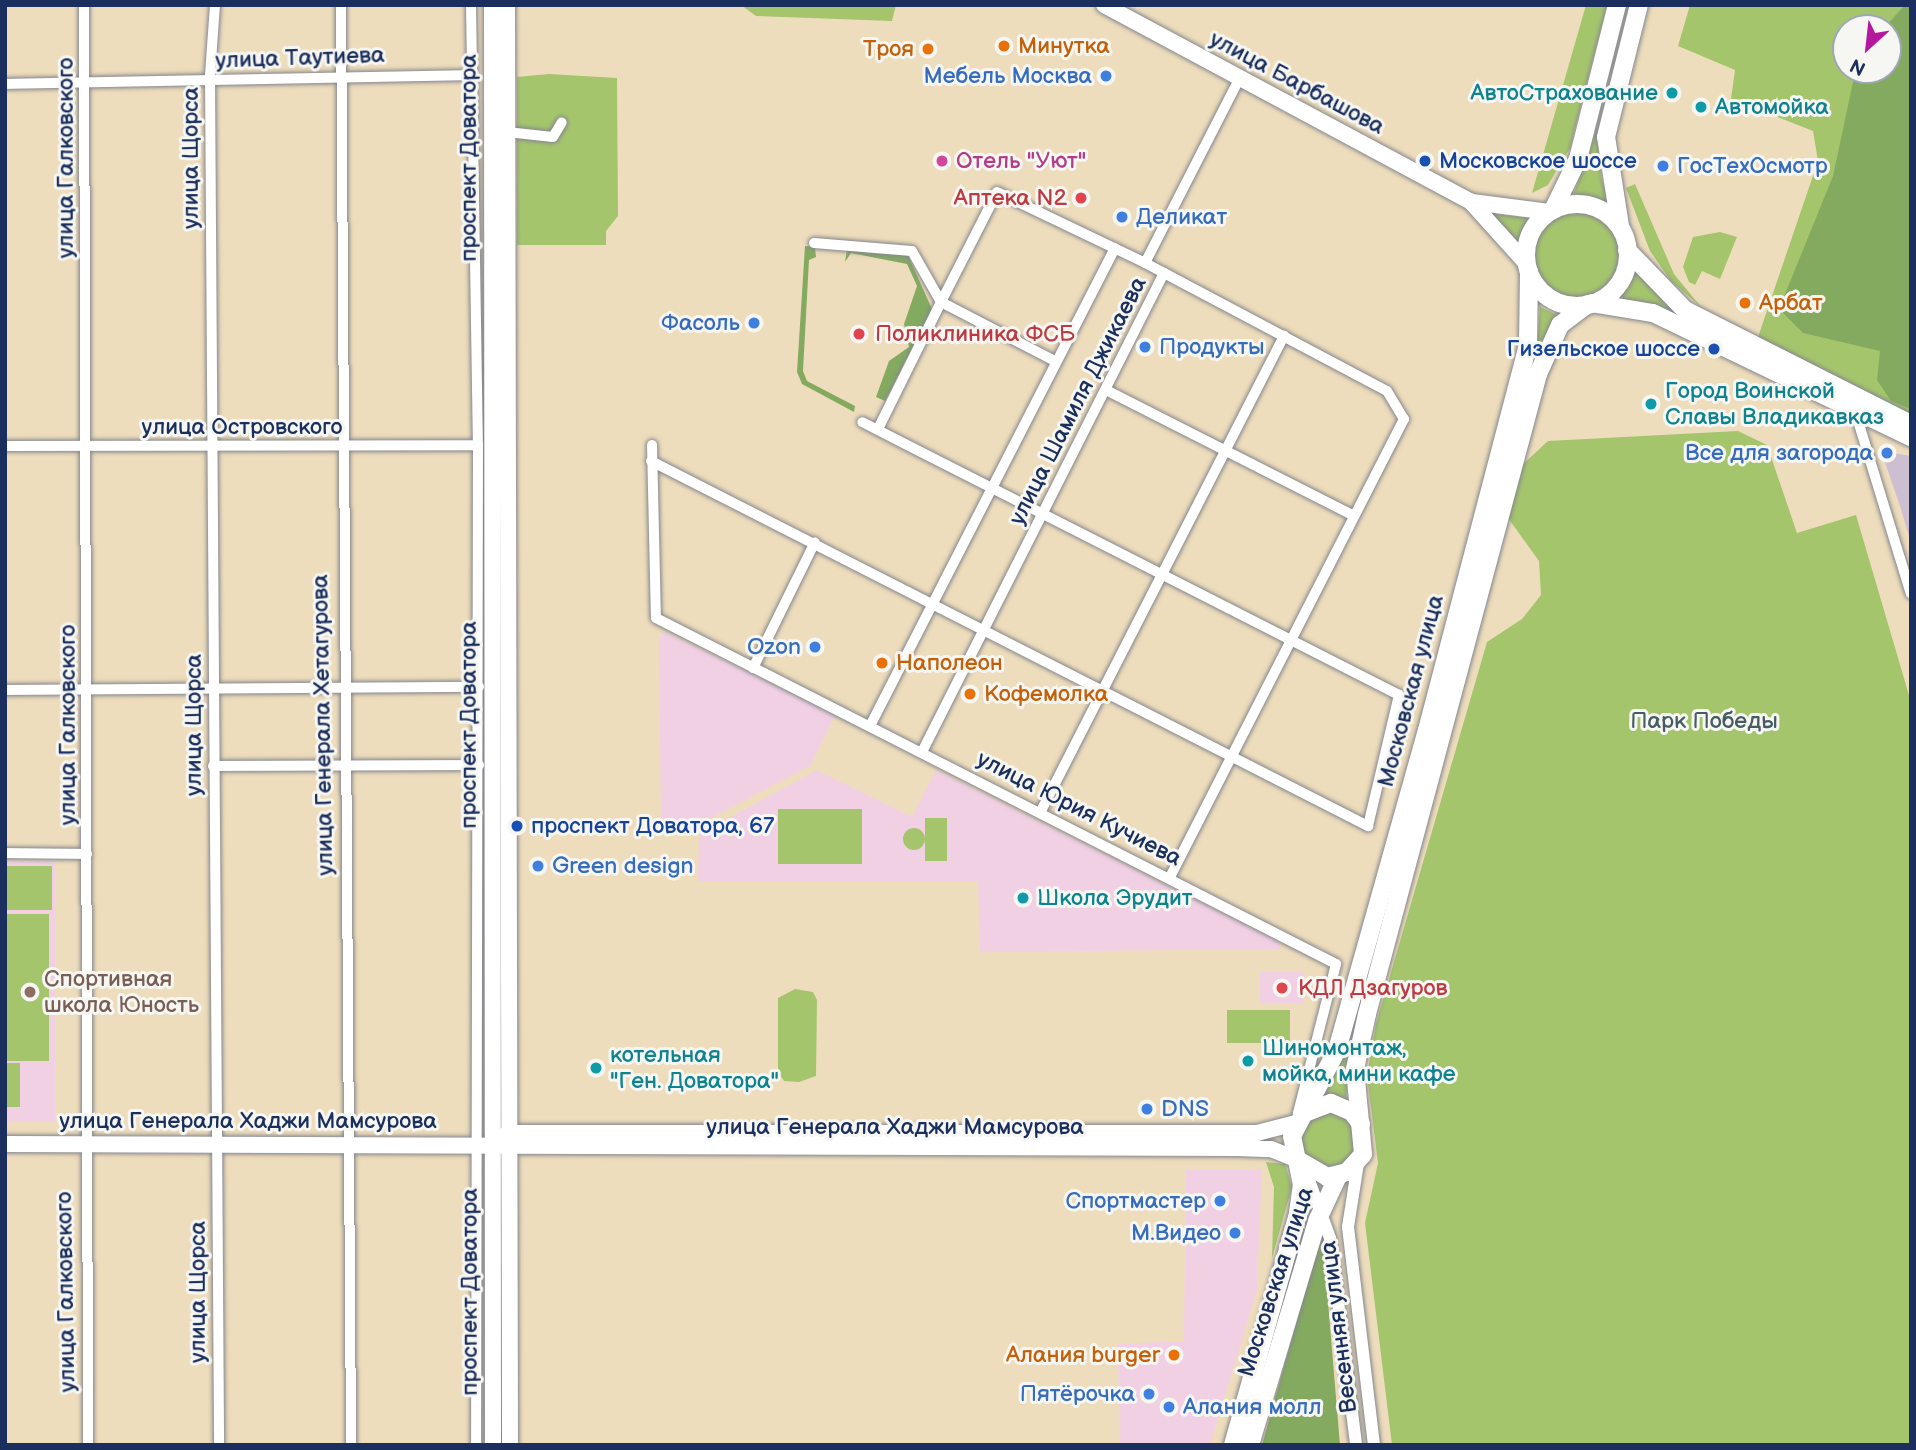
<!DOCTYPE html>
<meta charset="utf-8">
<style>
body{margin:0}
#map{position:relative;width:1916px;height:1450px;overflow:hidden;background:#eeddbc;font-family:"Balsamiq Sans",sans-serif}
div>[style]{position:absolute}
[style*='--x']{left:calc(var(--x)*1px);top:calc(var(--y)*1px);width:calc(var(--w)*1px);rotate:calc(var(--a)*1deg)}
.built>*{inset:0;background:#f1d0e4;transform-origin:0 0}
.industrial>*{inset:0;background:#cebed1}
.green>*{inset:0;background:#a5c56d;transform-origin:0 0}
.round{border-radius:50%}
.forest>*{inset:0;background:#84aa60}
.roads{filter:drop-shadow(0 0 2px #84868d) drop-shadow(0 0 2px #84868d)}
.minor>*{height:10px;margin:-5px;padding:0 5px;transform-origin:5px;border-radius:5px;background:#fff}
.tertiary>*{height:12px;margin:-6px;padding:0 6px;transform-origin:6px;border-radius:6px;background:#fff}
.primary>*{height:16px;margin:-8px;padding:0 8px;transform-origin:8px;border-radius:8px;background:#fff}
.trunk>*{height:18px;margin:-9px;padding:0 9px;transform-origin:9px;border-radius:9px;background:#fff}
.trunk>.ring{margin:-9px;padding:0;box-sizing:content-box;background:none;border:18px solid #fff;border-radius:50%}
.dots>*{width:19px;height:19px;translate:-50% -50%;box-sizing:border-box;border:4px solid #f6f6f2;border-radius:50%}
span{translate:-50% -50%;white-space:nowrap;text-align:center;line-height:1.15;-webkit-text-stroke:6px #f6f6f2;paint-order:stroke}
.food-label{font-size:23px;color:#c56008}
.left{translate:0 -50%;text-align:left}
.right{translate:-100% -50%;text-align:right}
.street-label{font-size:23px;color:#1b2f5e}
.shop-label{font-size:23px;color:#366cbe}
.culture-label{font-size:23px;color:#0d838f}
.hotel-label{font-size:23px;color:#b23c85}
.transit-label{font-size:23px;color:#164399}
.health-label{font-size:23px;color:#be3a42}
.park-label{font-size:23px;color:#445c62}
.education-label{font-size:23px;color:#785e54}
.frame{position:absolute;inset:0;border:7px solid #1b2f5e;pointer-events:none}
.north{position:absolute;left:1832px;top:14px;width:70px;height:70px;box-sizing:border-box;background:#f6f6f2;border:2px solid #9ea6b7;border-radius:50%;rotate:207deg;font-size:19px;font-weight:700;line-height:28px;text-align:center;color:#1b2f5e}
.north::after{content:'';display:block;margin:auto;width:24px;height:32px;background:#b5179e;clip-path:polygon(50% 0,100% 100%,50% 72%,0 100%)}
</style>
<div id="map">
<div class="built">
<div style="clip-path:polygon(665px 632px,835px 715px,810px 766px,682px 833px,661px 824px,659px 637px)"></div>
<div style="clip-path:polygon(817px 770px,912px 817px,936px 770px,1278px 941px,1280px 949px,980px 952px,978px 882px,698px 882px,699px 834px)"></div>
<div style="left:5px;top:861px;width:50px;height:261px"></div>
<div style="left:1260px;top:972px;width:43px;height:31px"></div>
<div style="clip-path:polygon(1262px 1169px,1257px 1290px,1210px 1445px,1119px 1445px,1118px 1344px,1184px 1341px,1186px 1170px)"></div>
</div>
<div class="industrial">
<div style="clip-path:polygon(1881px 451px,1911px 456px,1911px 543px,1900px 506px)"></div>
</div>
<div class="green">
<div style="clip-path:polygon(741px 5px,896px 5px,892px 21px,756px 16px)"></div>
<div style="clip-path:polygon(1586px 5px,1607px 5px,1570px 148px,1548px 185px,1532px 193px)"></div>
<div style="clip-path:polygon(evenodd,1690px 5px,1911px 5px,1911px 415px,1757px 340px,1818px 161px,1813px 131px,1731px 99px,1735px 70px,1678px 46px,1690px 5px,1846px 28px,1888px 28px,1888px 70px,1846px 70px,1846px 28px)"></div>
<div style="clip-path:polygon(549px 74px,617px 78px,618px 216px,606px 231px,606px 245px,517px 245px,517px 77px)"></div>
<div style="clip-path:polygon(1597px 129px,1601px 177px,1609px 203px,1574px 193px)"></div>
<div style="clip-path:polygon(1635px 184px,1674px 274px,1701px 307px,1671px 281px,1650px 251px,1626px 188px)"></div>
<div style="clip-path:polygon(1487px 213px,1528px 218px,1519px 243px)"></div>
<div class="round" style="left:1535px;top:213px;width:84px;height:84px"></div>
<div style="clip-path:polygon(1720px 232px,1737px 237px,1720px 279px,1702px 271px,1695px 285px,1689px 282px,1683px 267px,1693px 237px)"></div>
<div style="clip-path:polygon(1636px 269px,1693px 324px,1620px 298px)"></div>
<div style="clip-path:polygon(1540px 307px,1559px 316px,1539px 350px,1537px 349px)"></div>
<div style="clip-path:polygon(1738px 431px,1767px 445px,1797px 533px,1856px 515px,1911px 702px,1911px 1445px,1392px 1445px,1365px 1223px,1378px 1163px,1367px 1075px,1376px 1024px,1487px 642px,1522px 619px,1541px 595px,1539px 561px,1508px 518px,1522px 465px,1548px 441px)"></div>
<div style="left:778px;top:809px;width:84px;height:55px"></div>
<div style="left:925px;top:818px;width:22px;height:43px"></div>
<div class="round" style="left:903px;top:828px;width:22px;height:22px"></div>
<div style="left:5px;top:866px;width:47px;height:44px"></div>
<div style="left:5px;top:914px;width:44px;height:147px"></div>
<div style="clip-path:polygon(795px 989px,813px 992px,817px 1000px,816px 1076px,799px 1082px,784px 1081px,778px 1072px,778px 998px)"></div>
<div style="left:1227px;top:1010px;width:63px;height:33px"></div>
<div style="clip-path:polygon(1347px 1040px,1353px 1041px,1345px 1104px,1323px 1098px)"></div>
<div style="left:5px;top:1063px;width:15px;height:44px"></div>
<div class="round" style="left:1300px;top:1111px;width:56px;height:56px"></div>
<div style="clip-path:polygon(1266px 1162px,1285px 1164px,1292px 1187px,1272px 1258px,1274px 1187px)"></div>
</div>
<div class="forest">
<div style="clip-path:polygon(1905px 5px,1911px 5px,1911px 409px,1891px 401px,1877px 380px,1880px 351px,1803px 333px,1779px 309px,1833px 176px,1853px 82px,1859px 70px,1888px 70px,1884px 28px)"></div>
<div style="clip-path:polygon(805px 246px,815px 247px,816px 257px,809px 260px,803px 371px,807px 381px,855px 406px,854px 412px,802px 384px,797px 372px)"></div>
<div style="clip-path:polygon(847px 249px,907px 253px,932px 309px,885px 401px,876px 397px,889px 361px,909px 347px,904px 324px,917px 286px,907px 264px,851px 253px,845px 262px)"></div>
<div style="clip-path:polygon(1322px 1231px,1340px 1445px,1262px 1445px)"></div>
</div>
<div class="roads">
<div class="minor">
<div style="--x:84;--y:5;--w:1440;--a:89.84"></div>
<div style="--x:215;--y:5;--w:70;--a:94.1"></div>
<div style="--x:210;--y:75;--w:1370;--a:89.62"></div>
<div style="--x:341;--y:5;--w:1440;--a:89.6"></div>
<div style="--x:471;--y:5;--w:440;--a:89.1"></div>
<div style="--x:478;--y:445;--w:1000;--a:90.11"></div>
<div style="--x:5;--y:84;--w:466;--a:-1.1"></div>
<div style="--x:507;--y:132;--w:46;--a:6.2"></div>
<div style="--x:553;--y:137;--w:17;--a:-59"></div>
<div style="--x:814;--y:243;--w:98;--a:4.7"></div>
<div style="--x:912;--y:251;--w:59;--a:60.4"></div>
<div style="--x:941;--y:302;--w:123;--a:-63"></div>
<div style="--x:997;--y:192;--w:164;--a:25.6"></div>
<div style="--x:1164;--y:273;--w:252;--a:27.9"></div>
<div style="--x:1387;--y:391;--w:33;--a:59"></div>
<div style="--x:1404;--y:419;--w:514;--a:117.06"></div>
<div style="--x:1106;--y:390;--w:278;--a:26.9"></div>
<div style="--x:1855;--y:411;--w:191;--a:73"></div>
<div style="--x:878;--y:429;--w:142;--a:-63.6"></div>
<div style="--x:941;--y:302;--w:128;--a:27.4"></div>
<div style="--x:652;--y:445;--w:173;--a:88.7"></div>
<div style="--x:656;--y:618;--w:763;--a:26.97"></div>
<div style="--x:1336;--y:964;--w:154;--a:104.3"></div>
<div style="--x:5;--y:446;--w:473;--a:-0.1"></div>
<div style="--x:651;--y:461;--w:805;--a:26.98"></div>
<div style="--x:1368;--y:826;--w:135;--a:-76.7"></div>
<div style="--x:1399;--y:695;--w:602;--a:-153.05"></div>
<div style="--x:753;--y:668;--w:140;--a:-63.8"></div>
<div style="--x:5;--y:690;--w:474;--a:-0.4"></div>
<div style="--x:870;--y:726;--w:537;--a:-62.86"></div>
<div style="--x:922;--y:752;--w:537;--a:-63.2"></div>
<div style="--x:1164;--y:273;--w:21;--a:-152"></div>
<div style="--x:1145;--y:263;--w:209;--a:-62.9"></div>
<div style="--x:213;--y:766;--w:266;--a:-0.2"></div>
<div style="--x:1041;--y:811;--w:534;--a:-62.91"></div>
<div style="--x:5;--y:853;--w:82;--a:0.7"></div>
</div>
<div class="tertiary">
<div style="--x:1358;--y:1163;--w:65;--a:98.9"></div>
<div style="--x:1348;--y:1227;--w:220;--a:83.2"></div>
<div style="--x:1305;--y:1169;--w:73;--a:70.1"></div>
<div style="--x:1330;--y:1238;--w:209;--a:82.8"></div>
</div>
<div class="primary">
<div style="--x:492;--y:5;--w:1440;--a:89.96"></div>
<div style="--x:507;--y:5;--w:1440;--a:89.88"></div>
<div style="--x:1104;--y:5;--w:415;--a:28.2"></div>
<div style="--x:1470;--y:201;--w:85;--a:47.9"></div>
<div style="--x:1472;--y:202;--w:78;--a:7.4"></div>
<div style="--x:500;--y:1138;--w:10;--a:-29"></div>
<div style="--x:509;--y:1133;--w:748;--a:0"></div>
<div style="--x:1257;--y:1133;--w:40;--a:-14.4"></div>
<div style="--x:5;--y:1144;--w:1232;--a:0.19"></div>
<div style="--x:1237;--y:1148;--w:34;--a:2"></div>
<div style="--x:1271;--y:1149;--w:29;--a:22"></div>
</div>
<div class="trunk">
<div class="ring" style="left:1526px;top:204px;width:84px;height:84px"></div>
<div style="--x:1553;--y:210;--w:57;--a:-63.9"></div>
<div style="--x:1578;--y:159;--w:159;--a:-75.8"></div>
<div style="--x:1620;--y:226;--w:90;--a:-98.9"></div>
<div style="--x:1606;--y:137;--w:136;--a:-76"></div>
<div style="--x:1627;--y:250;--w:83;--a:46"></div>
<div style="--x:1685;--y:310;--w:249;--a:26.8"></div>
<div style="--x:1592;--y:303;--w:62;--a:9.3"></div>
<div style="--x:1653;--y:313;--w:286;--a:25.7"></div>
<div style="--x:1302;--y:1114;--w:31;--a:-21"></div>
<div style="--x:1331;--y:1103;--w:23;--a:23"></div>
<div style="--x:1352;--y:1112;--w:15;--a:53"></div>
<div style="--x:1298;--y:1160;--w:34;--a:30"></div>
<div style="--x:1327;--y:1177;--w:21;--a:-14"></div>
<div style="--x:1347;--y:1172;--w:24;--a:-48"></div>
<div style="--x:1363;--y:1154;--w:85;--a:-95.4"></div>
<div style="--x:1355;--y:1069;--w:56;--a:-77.7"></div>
<div style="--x:1367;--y:1014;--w:662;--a:-75.04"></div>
<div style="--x:1538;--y:374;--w:54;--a:-65.8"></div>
<div style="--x:1560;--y:325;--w:35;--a:-37"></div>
<div style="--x:1233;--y:1445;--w:241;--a:-74.3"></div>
<div style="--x:1298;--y:1213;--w:28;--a:-82"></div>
<div style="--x:1302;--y:1185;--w:50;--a:-101.5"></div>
<div style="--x:1292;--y:1136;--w:97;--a:-62.4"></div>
<div style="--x:1337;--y:1050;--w:332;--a:-74.3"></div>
<div style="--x:1427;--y:730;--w:398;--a:-75.3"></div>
<div style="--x:1528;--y:345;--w:73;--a:-89.2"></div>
<div style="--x:1250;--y:1445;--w:236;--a:-73.3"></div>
<div style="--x:1318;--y:1219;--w:47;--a:-65.1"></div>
</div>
</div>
<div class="dots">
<div style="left:1004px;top:46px;background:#e8710a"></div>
<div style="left:928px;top:49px;background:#e8710a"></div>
<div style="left:1106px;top:76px;background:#3f7fe0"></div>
<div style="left:1672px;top:93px;background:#0f9aa8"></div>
<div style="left:1701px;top:107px;background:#0f9aa8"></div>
<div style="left:942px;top:161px;background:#d1479c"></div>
<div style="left:1425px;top:161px;background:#1a4fb4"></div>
<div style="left:1663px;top:166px;background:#3f7fe0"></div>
<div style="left:1081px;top:198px;background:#e0444e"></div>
<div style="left:1122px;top:217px;background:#3f7fe0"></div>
<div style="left:1745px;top:303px;background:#e8710a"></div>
<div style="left:754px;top:323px;background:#3f7fe0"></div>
<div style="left:859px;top:334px;background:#e0444e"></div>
<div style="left:1145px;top:347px;background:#3f7fe0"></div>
<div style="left:1714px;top:349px;background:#1a4fb4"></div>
<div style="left:1651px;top:404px;background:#0f9aa8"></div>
<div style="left:1887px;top:453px;background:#3f7fe0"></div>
<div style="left:815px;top:647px;background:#3f7fe0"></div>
<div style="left:882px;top:663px;background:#e8710a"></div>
<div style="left:970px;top:694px;background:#e8710a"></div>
<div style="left:517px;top:826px;background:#1a4fb4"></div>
<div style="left:538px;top:866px;background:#3f7fe0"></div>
<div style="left:1023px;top:898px;background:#0f9aa8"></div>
<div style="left:1282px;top:988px;background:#e0444e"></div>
<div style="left:30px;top:992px;background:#8d6e63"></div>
<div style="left:1248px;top:1061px;background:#0f9aa8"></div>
<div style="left:596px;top:1068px;background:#0f9aa8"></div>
<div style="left:1147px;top:1109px;background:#3f7fe0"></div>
<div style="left:1220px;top:1201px;background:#3f7fe0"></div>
<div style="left:1235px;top:1233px;background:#3f7fe0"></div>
<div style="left:1174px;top:1355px;background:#e8710a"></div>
<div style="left:1149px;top:1394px;background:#3f7fe0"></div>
<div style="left:1169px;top:1407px;background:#3f7fe0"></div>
</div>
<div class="food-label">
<span class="left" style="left:1018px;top:46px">Минутка</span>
<span class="right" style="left:914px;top:49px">Троя</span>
<span class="left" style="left:1759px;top:303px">Арбат</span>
<span class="left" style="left:896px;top:663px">Наполеон</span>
<span class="left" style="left:984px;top:694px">Кофемолка</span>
<span class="right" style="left:1160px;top:1355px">Алания burger</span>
</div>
<div class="street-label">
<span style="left:300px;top:58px;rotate:-2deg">улица Таутиева</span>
<span style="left:1297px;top:83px;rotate:28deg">улица Барбашова</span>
<span style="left:66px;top:158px;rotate:-90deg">улица Галковского</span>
<span style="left:191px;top:158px;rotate:-90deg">улица Щорса</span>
<span style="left:469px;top:158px;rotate:-90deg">проспект Доватора</span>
<span style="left:1078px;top:401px;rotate:-63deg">улица Шамиля Джикаева</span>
<span style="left:242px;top:427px">улица Островского</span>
<span style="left:1411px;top:691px;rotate:-75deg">Московская улица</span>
<span style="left:68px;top:725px;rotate:-90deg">улица Галковского</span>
<span style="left:194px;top:725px;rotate:-90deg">улица Щорса</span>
<span style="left:323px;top:725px;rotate:-91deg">улица Генерала Хетагурова</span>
<span style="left:469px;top:725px;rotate:-90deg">проспект Доватора</span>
<span style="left:1079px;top:809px;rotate:27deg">улица Юрия Кучиева</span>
<span style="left:248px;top:1121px">улица Генерала Хаджи Мамсурова</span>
<span style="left:895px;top:1127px">улица Генерала Хаджи Мамсурова</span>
<span style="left:1276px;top:1282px;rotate:-72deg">Московская улица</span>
<span style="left:66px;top:1292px;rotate:-91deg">улица Галковского</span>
<span style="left:198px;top:1292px;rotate:-90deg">улица Щорса</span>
<span style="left:470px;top:1292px;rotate:-90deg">проспект Доватора</span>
<span style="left:1339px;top:1327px;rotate:-97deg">Весенняя улица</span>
</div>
<div class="shop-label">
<span class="right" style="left:1092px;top:76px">Мебель Москва</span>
<span class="left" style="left:1677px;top:166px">ГосТехОсмотр</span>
<span class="left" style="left:1136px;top:217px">Деликат</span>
<span class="right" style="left:740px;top:323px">Фасоль</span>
<span class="left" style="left:1159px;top:347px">Продукты</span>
<span class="right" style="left:1873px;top:453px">Все для загорода</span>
<span class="right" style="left:801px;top:647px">Ozon</span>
<span class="left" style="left:552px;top:866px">Green design</span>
<span class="left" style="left:1161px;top:1109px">DNS</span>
<span class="right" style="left:1206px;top:1201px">Спортмастер</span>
<span class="right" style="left:1221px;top:1233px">М.Видео</span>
<span class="right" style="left:1135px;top:1394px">Пятёрочка</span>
<span class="left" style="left:1183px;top:1407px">Алания молл</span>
</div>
<div class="culture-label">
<span class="right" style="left:1658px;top:93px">АвтоСтрахование</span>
<span class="left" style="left:1715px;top:107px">Автомойка</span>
<span class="left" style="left:1665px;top:404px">Город Воинской<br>Славы Владикавказ</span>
<span class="left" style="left:1037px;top:898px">Школа Эрудит</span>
<span class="left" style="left:1262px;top:1061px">Шиномонтаж,<br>мойка, мини кафе</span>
<span class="left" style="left:610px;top:1068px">котельная<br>"Ген. Доватора"</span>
</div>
<div class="hotel-label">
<span class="left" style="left:956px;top:161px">Отель "Уют"</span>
</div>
<div class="transit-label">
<span class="left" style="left:1439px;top:161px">Московское шоссе</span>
<span class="right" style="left:1700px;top:349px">Гизельское шоссе</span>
<span class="left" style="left:531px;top:826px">проспект Доватора, 67</span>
</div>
<div class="health-label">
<span class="right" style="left:1067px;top:198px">Аптека N2</span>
<span class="left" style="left:875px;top:334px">Поликлиника ФСБ</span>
<span class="left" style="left:1298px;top:988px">КДЛ Дзагуров</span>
</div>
<div class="park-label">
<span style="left:1704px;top:721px">Парк Победы</span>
</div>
<div class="education-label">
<span class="left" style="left:44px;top:992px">Спортивная<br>школа Юность</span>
</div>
<div class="frame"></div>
<div class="north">N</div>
</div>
